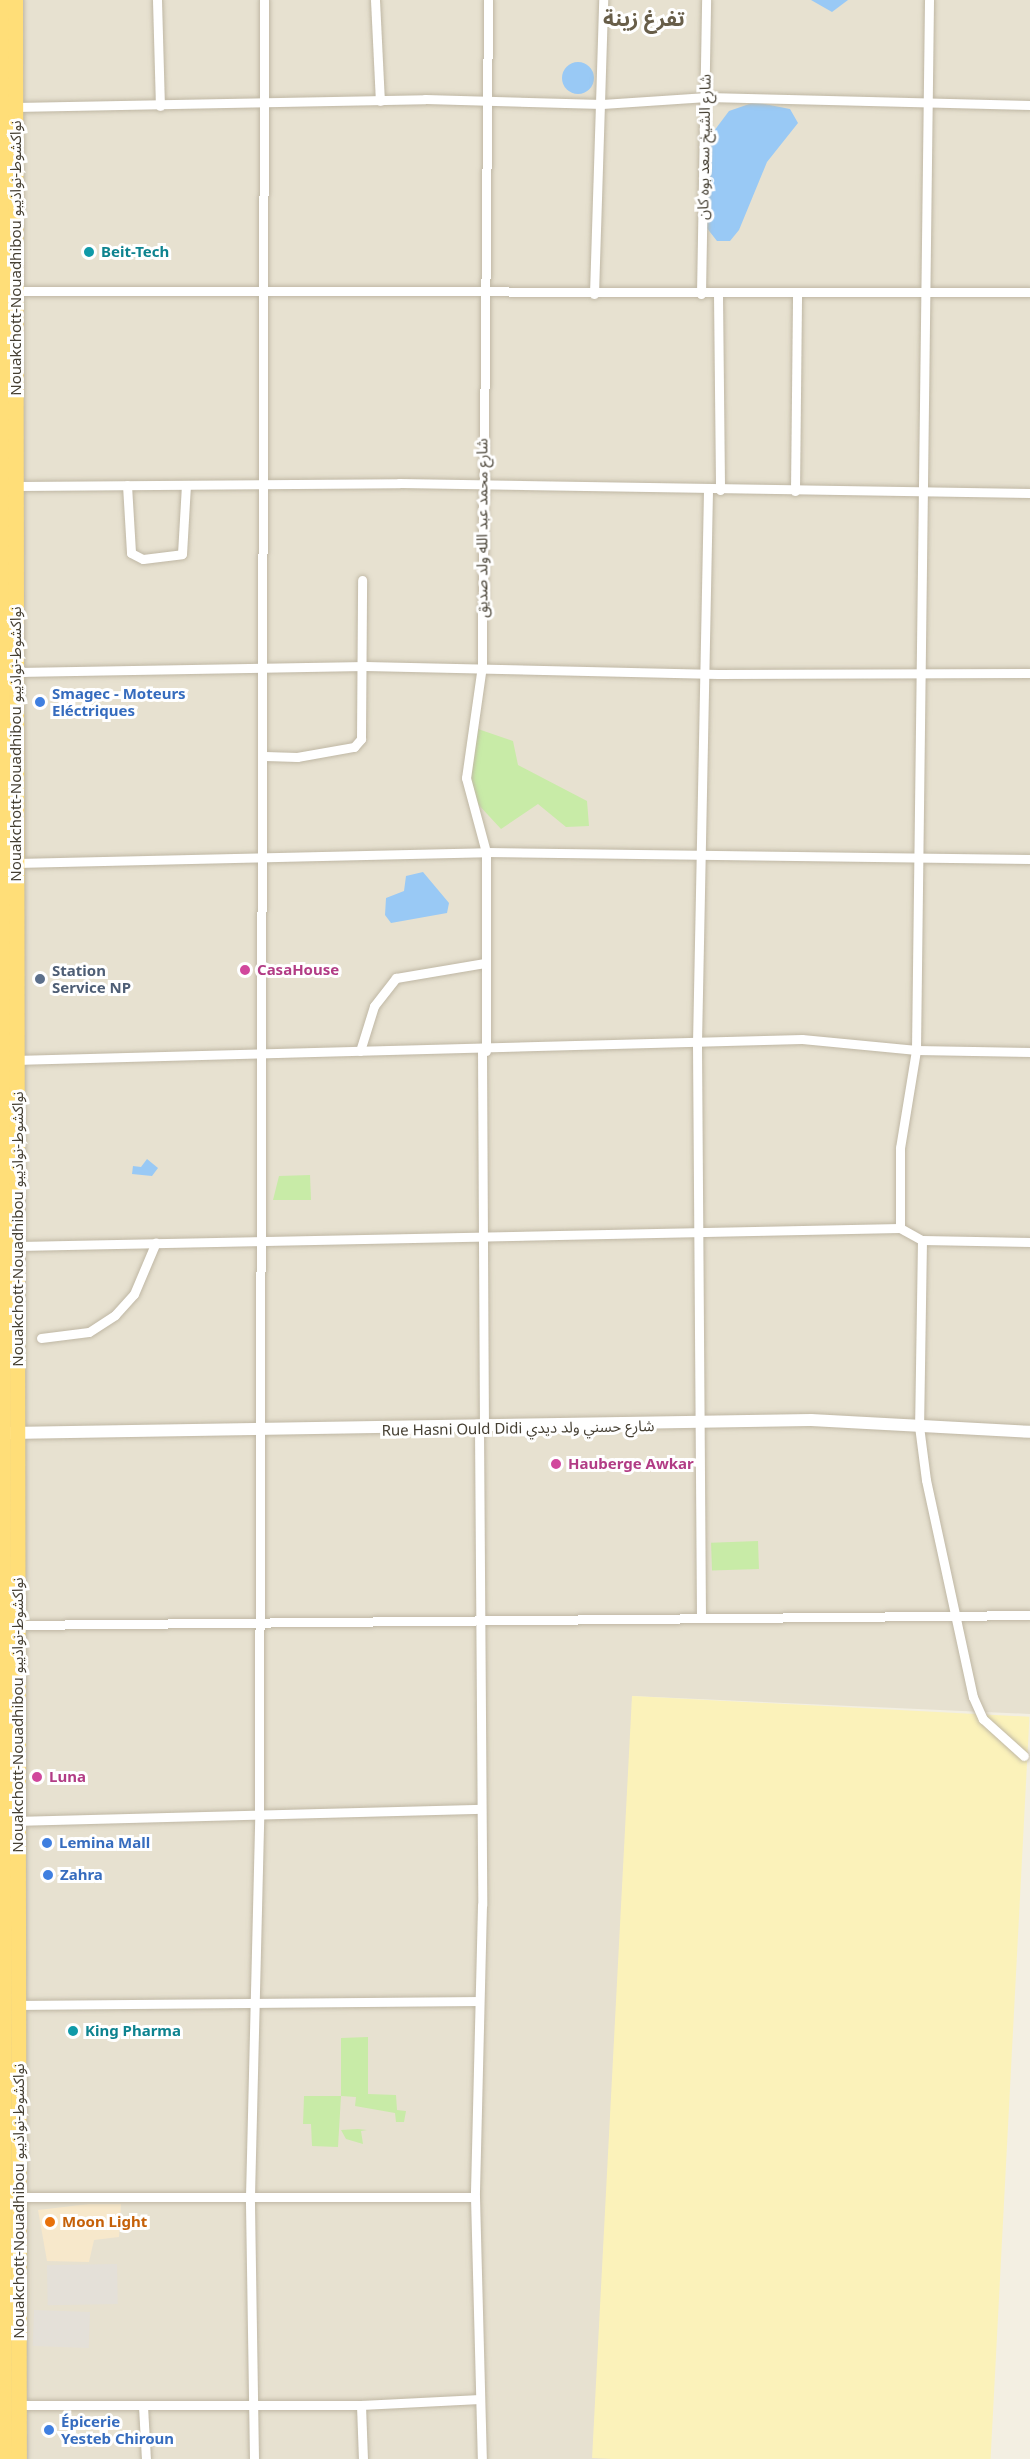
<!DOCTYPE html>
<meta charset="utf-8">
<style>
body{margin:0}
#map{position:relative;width:1030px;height:2459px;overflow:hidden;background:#f3efe2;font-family:"Noto Sans","Noto Sans Arabic",sans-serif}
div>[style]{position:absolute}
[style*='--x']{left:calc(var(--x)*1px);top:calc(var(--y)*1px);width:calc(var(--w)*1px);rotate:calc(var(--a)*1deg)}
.residential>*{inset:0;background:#e7e1d0}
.commercial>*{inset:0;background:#f7e8cb}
.industrial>*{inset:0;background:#e4e0d8;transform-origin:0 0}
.green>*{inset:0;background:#c8eba7;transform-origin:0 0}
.sand>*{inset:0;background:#fbf2ba;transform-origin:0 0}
.water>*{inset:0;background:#99c9f5}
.round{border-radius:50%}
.roads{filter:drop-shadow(0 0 2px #bfb7a4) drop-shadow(0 0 2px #bfb7a4)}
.minor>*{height:9px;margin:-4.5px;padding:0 4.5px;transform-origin:4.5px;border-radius:4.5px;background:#fff}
.tertiary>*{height:12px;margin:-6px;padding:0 6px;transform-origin:6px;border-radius:6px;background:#fff}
.trunk>*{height:15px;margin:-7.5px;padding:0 7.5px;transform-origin:7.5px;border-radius:7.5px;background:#ffde78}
.dots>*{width:16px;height:16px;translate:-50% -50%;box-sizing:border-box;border:3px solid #fff;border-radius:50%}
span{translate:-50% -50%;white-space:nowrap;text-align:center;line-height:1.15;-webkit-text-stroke:6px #fff;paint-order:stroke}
.street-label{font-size:15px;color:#453f32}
.culture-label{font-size:15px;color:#0d838f;font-weight:700}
.left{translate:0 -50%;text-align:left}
.shop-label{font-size:15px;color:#366cbe;font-weight:700}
.service-label{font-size:15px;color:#4e5e75;font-weight:700}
.hotel-label{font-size:15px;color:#b23c85;font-weight:700}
.food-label{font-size:15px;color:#c56008;font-weight:700}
.district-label{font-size:21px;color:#685e49;font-weight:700}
</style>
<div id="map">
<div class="residential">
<div style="clip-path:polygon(0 0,1030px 0,1030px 1714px,632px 1696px,628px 2459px,0 2459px)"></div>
</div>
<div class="commercial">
<div style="clip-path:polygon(89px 2204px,121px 2204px,119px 2237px,94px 2240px,89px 2262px,47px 2261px,38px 2210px)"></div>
</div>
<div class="industrial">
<div style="left:117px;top:2264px;width:40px;height:70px;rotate:89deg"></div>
<div style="left:34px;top:2310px;width:56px;height:36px;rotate:2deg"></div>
</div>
<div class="green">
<div style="clip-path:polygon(478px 729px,513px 741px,518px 765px,587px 801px,589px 826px,566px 827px,538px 804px,501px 829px,476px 802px,469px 776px)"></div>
<div style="clip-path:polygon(310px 1175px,311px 1200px,273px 1200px,279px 1176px)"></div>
<div style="left:758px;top:1541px;width:28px;height:47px;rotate:88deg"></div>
<div style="clip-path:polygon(368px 2037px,368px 2094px,396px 2095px,397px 2110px,406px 2111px,404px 2122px,396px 2122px,395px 2113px,355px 2106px,356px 2097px,341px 2096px,338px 2147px,312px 2146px,311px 2124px,303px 2124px,304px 2096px,341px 2096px,341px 2038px)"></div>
<div style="clip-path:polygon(358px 2129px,367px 2130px,361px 2131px,363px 2144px,346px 2139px,341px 2130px)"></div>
</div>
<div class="sand">
<div style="left:632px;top:1696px;width:398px;height:763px;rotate:3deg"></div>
</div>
<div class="water">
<div style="clip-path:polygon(811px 0,848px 0,832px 12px)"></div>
<div class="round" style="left:562px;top:62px;width:32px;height:32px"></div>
<div style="clip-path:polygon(755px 102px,790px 109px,798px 123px,767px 162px,739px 230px,730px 241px,717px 241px,706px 227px,711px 135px,729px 111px)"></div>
<div style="clip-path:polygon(423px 872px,449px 903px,447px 913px,391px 923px,385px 915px,386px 898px,404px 891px,406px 876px)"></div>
<div style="clip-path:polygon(147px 1159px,158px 1168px,152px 1176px,132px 1174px,133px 1166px,141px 1167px)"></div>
</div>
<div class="roads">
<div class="minor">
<div style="--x:157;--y:0;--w:106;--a:88.4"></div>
<div style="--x:375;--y:0;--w:101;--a:87.2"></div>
<div style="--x:15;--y:107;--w:410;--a:-1.1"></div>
<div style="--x:425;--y:99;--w:177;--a:1.6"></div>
<div style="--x:602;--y:104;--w:105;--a:-3.8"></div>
<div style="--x:707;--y:97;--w:323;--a:1.4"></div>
<div style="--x:17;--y:291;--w:1013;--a:0.06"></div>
<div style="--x:594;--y:294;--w:294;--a:-88.2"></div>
<div style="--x:701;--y:294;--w:294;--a:-89"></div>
<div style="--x:718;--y:294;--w:196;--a:89.4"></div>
<div style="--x:127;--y:485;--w:68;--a:86.6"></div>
<div style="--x:131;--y:553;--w:13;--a:27"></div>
<div style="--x:143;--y:559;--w:39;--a:-7"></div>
<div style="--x:182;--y:554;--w:69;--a:-86.7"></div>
<div style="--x:17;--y:486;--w:382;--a:-0.4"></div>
<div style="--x:399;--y:483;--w:631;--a:0.91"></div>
<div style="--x:795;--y:491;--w:198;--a:-89.4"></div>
<div style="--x:17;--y:672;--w:348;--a:-1"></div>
<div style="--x:365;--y:666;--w:353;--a:1.3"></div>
<div style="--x:718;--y:674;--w:312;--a:-0.2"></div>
<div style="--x:265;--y:756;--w:32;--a:2"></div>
<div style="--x:297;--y:757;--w:58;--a:-10"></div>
<div style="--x:354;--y:747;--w:11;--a:-49"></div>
<div style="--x:361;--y:739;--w:159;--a:-89.6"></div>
<div style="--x:16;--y:863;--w:470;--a:-1.3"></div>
<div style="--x:486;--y:852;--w:544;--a:0.74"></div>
<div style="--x:360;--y:1051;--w:47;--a:-72.7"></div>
<div style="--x:374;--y:1006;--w:36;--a:-52"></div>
<div style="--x:396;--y:978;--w:90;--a:-9.6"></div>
<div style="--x:482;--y:1051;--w:378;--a:89.7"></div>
<div style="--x:486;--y:1051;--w:199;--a:-90"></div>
<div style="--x:486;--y:852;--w:77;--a:-105.1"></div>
<div style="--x:466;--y:778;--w:113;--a:-81.9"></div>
<div style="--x:482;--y:666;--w:666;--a:-89.48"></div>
<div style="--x:14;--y:1060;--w:788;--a:-1.53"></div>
<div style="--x:802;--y:1039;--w:115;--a:5.5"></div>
<div style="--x:916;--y:1050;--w:114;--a:1"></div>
<div style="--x:900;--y:1228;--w:80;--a:-90"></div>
<div style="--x:900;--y:1148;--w:99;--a:-80.7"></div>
<div style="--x:916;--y:1050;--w:1050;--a:-89.29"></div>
<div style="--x:922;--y:1240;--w:186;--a:90.9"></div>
<div style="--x:919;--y:1426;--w:54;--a:82.6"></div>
<div style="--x:926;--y:1480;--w:222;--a:77.8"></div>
<div style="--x:973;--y:1697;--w:24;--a:66"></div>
<div style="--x:983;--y:1719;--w:55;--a:42.1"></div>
<div style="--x:18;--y:1246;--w:882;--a:-1.17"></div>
<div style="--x:900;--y:1228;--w:25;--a:29"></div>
<div style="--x:922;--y:1240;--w:108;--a:1.1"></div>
<div style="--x:41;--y:1338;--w:48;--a:-7.1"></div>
<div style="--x:89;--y:1332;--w:31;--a:-33"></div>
<div style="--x:115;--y:1315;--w:28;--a:-48"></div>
<div style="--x:134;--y:1294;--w:56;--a:-67.1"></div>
<div style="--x:479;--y:1428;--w:477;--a:89.6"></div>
<div style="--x:482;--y:1905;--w:292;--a:91.4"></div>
<div style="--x:475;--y:2197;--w:262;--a:88.5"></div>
<div style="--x:701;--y:1618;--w:575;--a:-90.4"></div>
<div style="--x:697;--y:1043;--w:553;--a:-88.86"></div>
<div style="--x:15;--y:1625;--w:1015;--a:-0.56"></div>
<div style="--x:18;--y:1821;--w:461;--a:-1.5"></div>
<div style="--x:19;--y:2005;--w:458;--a:-0.5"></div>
<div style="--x:18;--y:2197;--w:457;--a:0"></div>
<div style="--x:19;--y:2405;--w:342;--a:0"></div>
<div style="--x:361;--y:2405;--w:119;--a:-2.9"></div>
<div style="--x:361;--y:2405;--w:54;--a:87.9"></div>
<div style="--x:143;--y:2406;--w:53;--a:86.8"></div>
<div style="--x:254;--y:2459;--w:263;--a:-90.9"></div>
<div style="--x:250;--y:2196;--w:381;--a:-88.6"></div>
<div style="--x:259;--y:1815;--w:1815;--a:-89.84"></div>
</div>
<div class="tertiary">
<div style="--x:9;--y:1433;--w:802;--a:-0.93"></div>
<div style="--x:811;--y:1420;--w:219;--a:3.1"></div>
</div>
<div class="trunk">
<div style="--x:1;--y:0;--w:2459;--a:89.93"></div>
<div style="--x:15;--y:0;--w:2459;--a:89.91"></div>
</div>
</div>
<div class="dots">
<div style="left:89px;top:252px;background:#0f9aa8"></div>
<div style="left:40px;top:702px;background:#3f7fe0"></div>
<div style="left:245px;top:970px;background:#d1479c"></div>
<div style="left:40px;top:979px;background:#5c6f8a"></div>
<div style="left:556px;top:1464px;background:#d1479c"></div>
<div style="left:37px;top:1777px;background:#d1479c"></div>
<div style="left:47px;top:1843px;background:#3f7fe0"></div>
<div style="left:48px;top:1875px;background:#3f7fe0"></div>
<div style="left:73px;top:2031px;background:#0f9aa8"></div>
<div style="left:50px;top:2222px;background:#e8710a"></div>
<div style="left:49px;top:2430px;background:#3f7fe0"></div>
</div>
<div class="street-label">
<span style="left:704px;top:147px;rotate:-89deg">شارع الشيخ سعد بوه كان</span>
<span style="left:16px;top:258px;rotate:-90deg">Nouakchott-Nouadhibou نواكشوط-نواذيبو</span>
<span style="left:482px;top:528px;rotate:-90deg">شارع محمد عبد الله ولد صديق</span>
<span style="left:16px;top:744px;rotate:-90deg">Nouakchott-Nouadhibou نواكشوط-نواذيبو</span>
<span style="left:18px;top:1229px;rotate:-90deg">Nouakchott-Nouadhibou نواكشوط-نواذيبو</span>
<span style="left:518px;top:1428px;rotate:-1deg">Rue Hasni Ould Didi شارع حسني ولد ديدي</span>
<span style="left:18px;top:1715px;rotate:-90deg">Nouakchott-Nouadhibou نواكشوط-نواذيبو</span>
<span style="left:19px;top:2201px;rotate:-90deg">Nouakchott-Nouadhibou نواكشوط-نواذيبو</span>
</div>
<div class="culture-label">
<span class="left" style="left:101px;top:252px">Beit-Tech</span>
<span class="left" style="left:85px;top:2031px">King Pharma</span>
</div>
<div class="shop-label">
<span class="left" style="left:52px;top:702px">Smagec - Moteurs<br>Eléctriques</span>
<span class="left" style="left:59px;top:1843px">Lemina Mall</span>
<span class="left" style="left:60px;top:1875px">Zahra</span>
<span class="left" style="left:61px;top:2430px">Épicerie<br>Yesteb Chiroun</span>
</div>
<div class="service-label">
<span class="left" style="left:52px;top:979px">Station<br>Service NP</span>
</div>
<div class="hotel-label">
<span class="left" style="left:257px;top:970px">CasaHouse</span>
<span class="left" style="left:568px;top:1464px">Hauberge Awkar</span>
<span class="left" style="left:49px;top:1777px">Luna</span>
</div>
<div class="food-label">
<span class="left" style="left:62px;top:2222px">Moon Light</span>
</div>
<div class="district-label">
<span style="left:644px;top:18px">تفرغ زينة</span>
</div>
</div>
